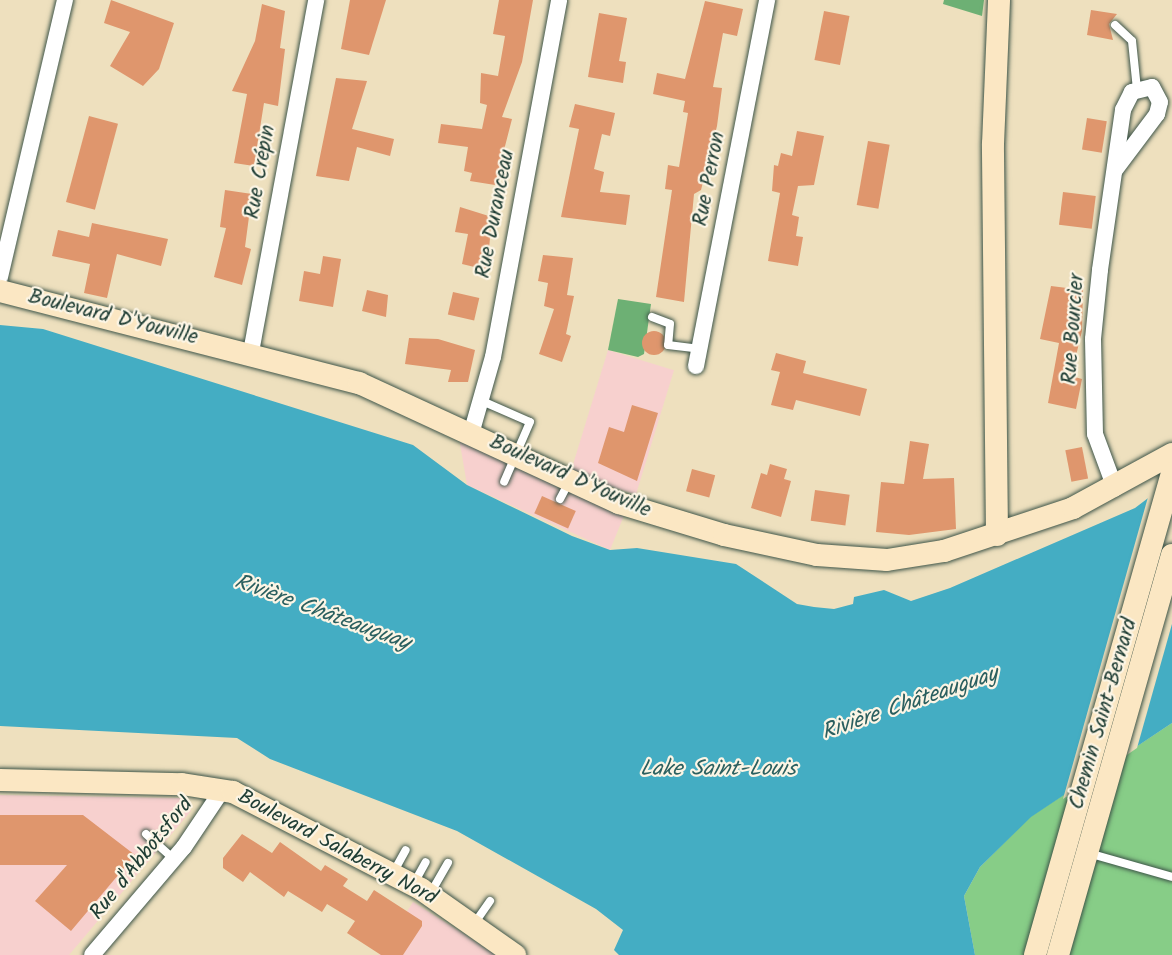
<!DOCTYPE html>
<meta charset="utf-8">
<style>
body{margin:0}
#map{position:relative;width:1172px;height:955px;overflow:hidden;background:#eee0be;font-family:Kalam,sans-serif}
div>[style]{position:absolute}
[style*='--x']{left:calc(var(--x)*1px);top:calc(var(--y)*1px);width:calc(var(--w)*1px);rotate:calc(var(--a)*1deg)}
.built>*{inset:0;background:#f7d0ce;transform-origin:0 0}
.green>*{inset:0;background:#87cd87}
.forest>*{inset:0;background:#6db074}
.water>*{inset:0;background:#44adc3}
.pier>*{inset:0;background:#eee0be}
.building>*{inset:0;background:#df966d;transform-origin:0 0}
.round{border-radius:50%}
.roads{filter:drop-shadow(0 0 2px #3e5549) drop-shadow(0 0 2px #3e5549)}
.lane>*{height:8px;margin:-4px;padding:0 4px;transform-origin:4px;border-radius:4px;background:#fff}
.street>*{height:16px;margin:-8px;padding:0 8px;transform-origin:8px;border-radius:8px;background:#fff}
.secondary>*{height:22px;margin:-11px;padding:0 11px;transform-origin:11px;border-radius:11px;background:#fbe7c3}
span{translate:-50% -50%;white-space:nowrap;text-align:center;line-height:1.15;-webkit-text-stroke:4.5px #fcf5e5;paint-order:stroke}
.street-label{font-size:21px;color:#1f3d34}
.water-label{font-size:22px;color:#2a5f5f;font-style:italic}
</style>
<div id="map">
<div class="built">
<div style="left:608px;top:350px;width:69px;height:130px;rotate:17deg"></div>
<div style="clip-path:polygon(459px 438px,553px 485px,625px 513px,610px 550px,467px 485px)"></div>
<div style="clip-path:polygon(0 795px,181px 798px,191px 811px,69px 955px,0 955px)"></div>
<div style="clip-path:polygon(413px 902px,464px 934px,495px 955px,379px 955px)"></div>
</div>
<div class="green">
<div style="clip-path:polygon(1172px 723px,1172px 955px,975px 955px,964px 896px,980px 867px,1030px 817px)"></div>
</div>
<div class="forest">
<div style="clip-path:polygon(944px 0,984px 0,982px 16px,943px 4px)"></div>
<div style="clip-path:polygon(618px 299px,651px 304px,644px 354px,638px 357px,608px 350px)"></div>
</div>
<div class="water">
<div style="clip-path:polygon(0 325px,43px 329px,413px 445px,467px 485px,572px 536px,610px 550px,637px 548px,736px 564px,797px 604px,814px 607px,834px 609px,853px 604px,854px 597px,884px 590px,911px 601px,950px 588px,1135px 508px,1172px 480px,1172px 723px,1031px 817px,980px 867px,964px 896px,975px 955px,619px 955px,614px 950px,623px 930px,596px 909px,457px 831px,270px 759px,237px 738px,0 726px)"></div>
</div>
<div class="pier">
<div style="clip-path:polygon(1172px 477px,1172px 624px,1137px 748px,1063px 799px,1150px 490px)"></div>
</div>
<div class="building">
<div style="clip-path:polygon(111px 0,174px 23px,159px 69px,143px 86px,110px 66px,130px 32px,104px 23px)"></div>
<div style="clip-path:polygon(350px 0,386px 0,369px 55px,341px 49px)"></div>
<div style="clip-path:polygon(499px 0,533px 0,522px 62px,502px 117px,512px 119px,495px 185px,470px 181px,472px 173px,464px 171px,468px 147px,438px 143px,441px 124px,482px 129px,487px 105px,480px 103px,481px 73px,498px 76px,505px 36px,493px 34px)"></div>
<div style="clip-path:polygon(705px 1px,743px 9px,737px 36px,723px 33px,713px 87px,722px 88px,717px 126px,701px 190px,694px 194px,684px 302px,656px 297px,672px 190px,665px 189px,668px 165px,679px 167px,688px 113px,683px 112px,685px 101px,653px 94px,657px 73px,685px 79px)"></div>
<div style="clip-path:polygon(262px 4px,285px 11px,280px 48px,285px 49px,278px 106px,264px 103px,254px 166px,234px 163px,247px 94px,232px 91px,255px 41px)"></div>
<div style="clip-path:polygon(1091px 10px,1117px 14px,1109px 24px,1113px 40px,1087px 35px)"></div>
<div style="left:824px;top:11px;width:26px;height:50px;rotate:11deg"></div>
<div style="clip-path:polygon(599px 13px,627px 18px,619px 61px,626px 62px,623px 83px,588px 77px)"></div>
<div style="clip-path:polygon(336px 78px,367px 81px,352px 129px,394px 139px,390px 156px,357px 147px,349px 181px,316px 176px)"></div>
<div style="clip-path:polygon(575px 104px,615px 113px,610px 136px,602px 134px,594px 169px,604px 172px,600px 192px,630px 195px,626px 225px,561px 217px,579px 129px,569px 127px)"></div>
<div style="left:89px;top:116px;width:30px;height:89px;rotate:15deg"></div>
<div style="left:1087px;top:118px;width:20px;height:32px;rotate:9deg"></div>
<div style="clip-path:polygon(797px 131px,824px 136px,814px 185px,798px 186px,792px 215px,799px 217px,796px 236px,803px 237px,798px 266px,768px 261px,780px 193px,772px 191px,774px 165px,778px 166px,781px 153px,792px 156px)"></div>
<div style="left:868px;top:141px;width:22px;height:65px;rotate:10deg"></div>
<div style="clip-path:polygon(225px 190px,252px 194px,245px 247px,251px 249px,242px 285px,214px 277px,226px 228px,220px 227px)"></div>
<div style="left:1063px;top:192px;width:33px;height:33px;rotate:7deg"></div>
<div style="clip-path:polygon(460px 207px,492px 217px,487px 270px,462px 264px,468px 234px,455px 232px)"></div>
<div style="clip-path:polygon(92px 223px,168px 239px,161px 266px,117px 254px,107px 298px,84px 293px,90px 264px,52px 256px,58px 230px,89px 237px)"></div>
<div style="clip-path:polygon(543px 255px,573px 258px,567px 295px,574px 296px,566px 334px,571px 336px,562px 362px,539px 354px,554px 309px,544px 306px,548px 283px,538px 281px)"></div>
<div style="clip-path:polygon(323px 256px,341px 259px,333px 307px,299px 301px,304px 271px,320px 274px)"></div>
<div style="clip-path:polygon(1051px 286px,1083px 290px,1082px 331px,1071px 376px,1082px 379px,1076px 409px,1048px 403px,1059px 343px,1040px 339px)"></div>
<div style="clip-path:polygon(367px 290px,388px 295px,386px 317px,362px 311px)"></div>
<div style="left:453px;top:292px;width:27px;height:23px;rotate:13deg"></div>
<div class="round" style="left:642px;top:331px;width:24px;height:24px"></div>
<div style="clip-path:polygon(409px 338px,438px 339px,475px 350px,468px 382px,448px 382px,451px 370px,405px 364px)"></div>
<div style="clip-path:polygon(776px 353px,806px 361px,803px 373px,867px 389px,860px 416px,796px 400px,793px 410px,771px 405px,780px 372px,771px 370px)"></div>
<div style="clip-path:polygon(632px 405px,658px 413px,637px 481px,598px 463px,609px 427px,624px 432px)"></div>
<div style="clip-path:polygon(910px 441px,929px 444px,923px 479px,954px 478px,956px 529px,909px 535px,876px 532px,881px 482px,904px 484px)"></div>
<div style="left:1082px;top:447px;width:32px;height:17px;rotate:79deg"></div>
<div style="clip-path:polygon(770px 464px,787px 469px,784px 479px,791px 481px,781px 517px,751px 508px,761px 473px,767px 475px)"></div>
<div style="left:692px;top:469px;width:24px;height:23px;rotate:15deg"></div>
<div style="left:815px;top:490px;width:35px;height:31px;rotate:8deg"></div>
<div style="left:542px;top:496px;width:37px;height:19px;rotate:24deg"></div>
<div style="clip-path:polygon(0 815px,83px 815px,135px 855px,71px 931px,35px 901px,67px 865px,0 865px)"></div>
<div style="clip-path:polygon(242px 834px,272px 853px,280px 842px,321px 871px,325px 865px,348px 879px,343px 886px,367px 901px,374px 890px,422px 921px,422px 926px,403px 955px,381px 955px,347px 933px,355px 921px,327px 904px,322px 912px,288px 891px,284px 897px,250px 872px,243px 882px,223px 868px,223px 858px)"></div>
</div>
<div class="roads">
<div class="lane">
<div style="--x:1115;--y:25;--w:23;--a:43"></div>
<div style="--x:1132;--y:41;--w:48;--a:84.1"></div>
<div style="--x:652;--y:317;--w:19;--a:21"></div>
<div style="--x:670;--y:324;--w:21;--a:95"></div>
<div style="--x:668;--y:345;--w:32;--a:7"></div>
<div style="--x:482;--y:401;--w:52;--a:23.6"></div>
<div style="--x:530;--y:422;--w:65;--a:113.4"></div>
<div style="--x:560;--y:499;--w:19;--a:-62"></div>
<div style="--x:146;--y:834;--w:38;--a:42"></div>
<div style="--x:1088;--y:853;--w:87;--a:15.9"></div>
<div style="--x:393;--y:873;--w:26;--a:-61"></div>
<div style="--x:413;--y:885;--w:26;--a:-61"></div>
<div style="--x:430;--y:894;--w:36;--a:-60"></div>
<div style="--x:474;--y:924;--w:28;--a:-55"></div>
</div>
<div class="street">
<div style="--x:1115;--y:170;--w:70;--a:-53.1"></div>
<div style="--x:1157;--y:114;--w:12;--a:-76"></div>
<div style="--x:1160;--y:102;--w:17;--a:-118"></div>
<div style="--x:1152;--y:87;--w:21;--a:166"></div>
<div style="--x:1132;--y:92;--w:20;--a:117"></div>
<div style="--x:1123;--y:110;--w:162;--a:98.2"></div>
<div style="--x:1100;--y:270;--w:69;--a:95.8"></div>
<div style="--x:1093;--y:339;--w:95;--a:88.8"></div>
<div style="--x:1095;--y:434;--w:58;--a:69.7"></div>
<div style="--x:0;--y:277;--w:285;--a:-76.8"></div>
<div style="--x:251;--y:352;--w:358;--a:-79.5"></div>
<div style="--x:696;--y:366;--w:373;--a:-79"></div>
<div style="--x:471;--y:434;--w:80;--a:-74.1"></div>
<div style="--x:493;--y:357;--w:363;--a:-79.5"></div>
<div style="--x:92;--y:955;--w:142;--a:-49.6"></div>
<div style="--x:184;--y:847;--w:70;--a:-56.1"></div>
</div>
<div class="secondary">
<div style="--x:0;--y:291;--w:371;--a:14.4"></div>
<div style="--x:359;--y:383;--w:286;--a:24.8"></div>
<div style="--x:619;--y:503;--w:110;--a:16.9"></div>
<div style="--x:724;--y:535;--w:95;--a:12.1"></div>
<div style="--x:817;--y:555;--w:70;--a:4.1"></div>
<div style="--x:887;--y:560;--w:58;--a:-9"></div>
<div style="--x:944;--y:551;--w:136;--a:-18.4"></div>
<div style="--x:1073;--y:508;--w:113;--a:-28.6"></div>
<div style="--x:997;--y:535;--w:391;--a:-90.6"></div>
<div style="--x:993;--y:144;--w:144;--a:-87.6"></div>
<div style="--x:0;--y:780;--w:182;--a:1.3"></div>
<div style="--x:182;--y:784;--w:52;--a:8.9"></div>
<div style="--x:233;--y:792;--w:212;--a:27.3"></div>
<div style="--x:421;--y:889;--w:115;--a:35.1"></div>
<div style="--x:1035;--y:955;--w:501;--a:-74.13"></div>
<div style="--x:1058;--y:955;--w:416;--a:-74.1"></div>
</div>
</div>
<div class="street-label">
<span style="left:261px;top:172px;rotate:-80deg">Rue Crépin</span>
<span style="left:710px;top:179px;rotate:-79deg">Rue Perron</span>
<span style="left:496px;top:214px;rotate:-79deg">Rue Duranceau</span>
<span style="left:113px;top:318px;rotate:14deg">Boulevard D'Youville</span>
<span style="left:1074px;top:329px;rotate:-86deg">Rue Bourcier</span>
<span style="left:570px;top:477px;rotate:24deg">Boulevard D'Youville</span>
<span style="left:1104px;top:714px;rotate:-74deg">Chemin Saint-Bernard</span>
<span style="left:337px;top:848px;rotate:28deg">Boulevard Salaberry Nord</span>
<span style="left:142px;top:859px;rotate:-51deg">Rue d'Abbotsford</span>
</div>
<div class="water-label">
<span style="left:322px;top:613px;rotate:20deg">Rivière Châteauguay</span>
<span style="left:910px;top:704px;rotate:-19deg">Rivière Châteauguay</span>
<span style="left:718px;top:770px">Lake Saint-Louis</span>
</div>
</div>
